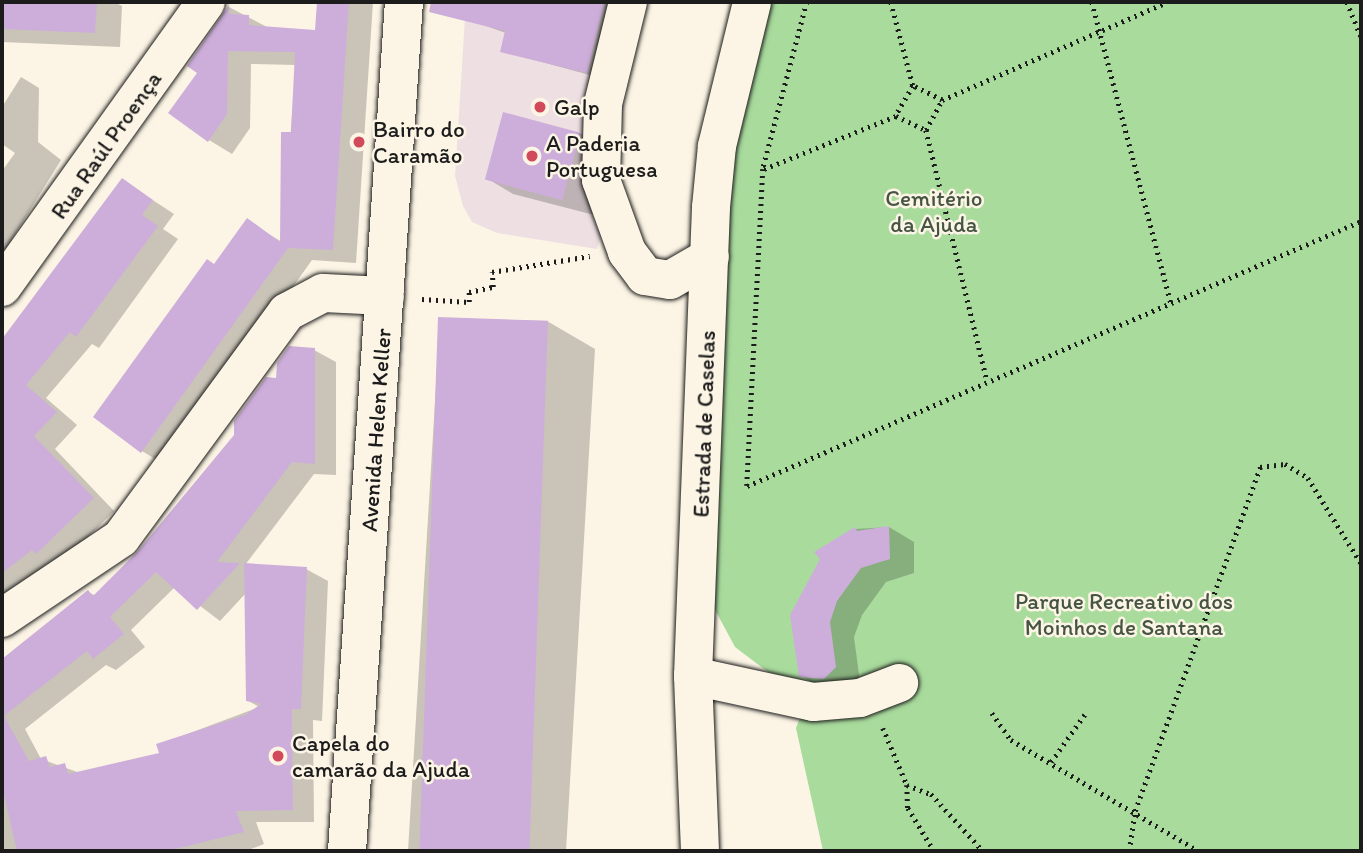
<!DOCTYPE html>
<meta charset="utf-8">
<style>
body{margin:0}
#map{position:relative;width:1363px;height:853px;overflow:hidden;background:#fcf5e5;font-family:Itim,sans-serif}
div>[style]{position:absolute}
[style*='--x']{left:calc(var(--x)*1px);top:calc(var(--y)*1px);width:calc(var(--w)*1px);rotate:calc(var(--a)*1deg)}
.built>*{inset:0;background:#eee0e2}
.green>*{inset:0;background:#a9db9d}
.shadow>*{inset:0;background:#0003}
.building>*{inset:0;background:#cdaeda;transform-origin:0 0}
.path>*{height:4.5px;margin-top:-2.25px;transform-origin:0;background:repeating-linear-gradient(90deg,#1c1c1c 0 2px,transparent 0 7px)}
.roads{filter:drop-shadow(0 0 2px #1c1c1c) drop-shadow(0 0 2px #1c1c1c)}
.minor>*{height:38px;margin:-19px;padding:0 19px;transform-origin:19px;border-radius:19px;background:#fcf5e5}
.dots>*{width:19px;height:19px;translate:-50% -50%;box-sizing:border-box;border:4px solid #fcf5e5;border-radius:50%}
span{translate:-50% -50%;white-space:nowrap;text-align:center;line-height:1.15;-webkit-text-stroke:5px #fcf5e5;paint-order:stroke}
.poi-label{font-size:23px;color:#1c1c1c}
.left{translate:0 -50%;text-align:left}
.street-label{font-size:23px;color:#1c1c1c}
.park-label{font-size:23px;color:#465543}
.frame{position:absolute;inset:0;border:4px solid #1c1c1c;pointer-events:none}
</style>
<div id="map">
<div class="built">
<div style="clip-path:polygon(466px 2px,648px 2px,626px 81px,617px 181px,597px 249px,497px 233px,472px 222px,463px 206px,455px 176px)"></div>
</div>
<div class="green">
<div style="clip-path:polygon(761px 2px,1361px 2px,1361px 851px,823px 851px,796px 728px,801px 715px,780px 681px,735px 647px,713px 606px,727px 127px)"></div>
</div>
<div class="shadow">
<div style="clip-path:polygon(2px 2px,114px 2px,122px 6px,120px 47px,2px 42px)"></div>
<div style="clip-path:polygon(319px 2px,373px 2px,356px 263px,312px 260px,165px 465px,142px 451px,215px 266px,247px 221px,282px 242px,296px 65px,251px 64px,250px 128px,232px 154px,209px 140px,199px 73px,189px 66px,229px 7px,269px 28px,332px 33px)"></div>
<div style="clip-path:polygon(473px 2px,615px 2px,597px 77px,502px 51px,506px 33px,469px 20px)"></div>
<div style="clip-path:polygon(21px 77px,39px 88px,38px 142px,61px 160px,2px 255px,2px 171px,15px 153px,2px 144px,2px 107px)"></div>
<div style="clip-path:polygon(580px 133px,605px 148px,594px 215px,513px 194px,488px 179px)"></div>
<div style="clip-path:polygon(122px 180px,174px 214px,163px 229px,178px 239px,99px 348px,92px 344px,46px 398px,77px 425px,55px 449px,114px 511px,59px 566px,2px 601px,2px 523px,8px 519px,2px 511px,2px 341px)"></div>
<div style="clip-path:polygon(440px 318px,547px 321px,595px 349px,566px 851px,408px 851px)"></div>
<div style="clip-path:polygon(evenodd,314px 350px,336px 362px,336px 475px,314px 474px,245px 565px,306px 569px,328px 581px,322px 721px,313px 720px,314px 822px,256px 822px,264px 844px,246px 851px,2px 851px,2px 661px,88px 592px,96px 596px,179px 508px,278px 380px,314px 350px,175px 587px,220px 621px,246px 593px,247px 700px,259px 707px,158px 745px,161px 755px,80px 773px,41px 759px,25px 729px,106px 665px,116px 670px,145px 647px,131px 630px,175px 587px)"></div>
<div style="clip-path:polygon(889px 527px,914px 542px,914px 573px,886px 582px,862px 615px,854px 637px,860px 682px,826px 690px,801px 676px,855px 529px)"></div>
</div>
<div class="building">
<div style="clip-path:polygon(2px 2px,97px 2px,95px 33px,2px 29px)"></div>
<div style="clip-path:polygon(317px 2px,349px 2px,333px 250px,288px 248px,141px 453px,93px 417px,207px 259px,214px 264px,247px 218px,280px 242px,281px 132px,291px 132px,295px 52px,228px 51px,227px 114px,208px 142px,168px 113px,197px 73px,187px 66px,229px 5px,229px 14px,249px 15px,249px 25px,315px 30px)"></div>
<div style="clip-path:polygon(431px 2px,604px 2px,587px 73px,500px 52px,505px 31px,429px 12px)"></div>
<div style="left:503px;top:112px;width:80px;height:70px;rotate:15deg"></div>
<div style="clip-path:polygon(122px 178px,153px 200px,142px 215px,158px 226px,76px 337px,70px 332px,26px 385px,57px 412px,34px 436px,94px 498px,36px 554px,32px 550px,2px 573px,2px 339px)"></div>
<div style="left:438px;top:317px;width:110px;height:535px;rotate:2deg"></div>
<div style="clip-path:polygon(289px 346px,315px 348px,315px 464px,292px 462px,217px 562px,240px 563px,197px 610px,156px 572px,110px 617px,124px 634px,93px 659px,87px 651px,4px 716px,29px 761px,46px 756px,50px 767px,65px 763px,68px 774px,159px 753px,156px 744px,245px 715px,261px 704px,246px 701px,244px 563px,307px 567px,301px 709px,292px 709px,293px 810px,236px 811px,244px 832px,167px 851px,17px 851px,2px 786px,2px 659px,88px 590px,93px 596px,138px 551px,234px 435px,234px 421px,266px 377px,276px 378px,277px 363px)"></div>
<div style="clip-path:polygon(889px 526px,890px 559px,861px 568px,837px 601px,830px 622px,836px 667px,824px 679px,799px 677px,790px 615px,820px 559px,814px 552px,855px 527px,857px 531px)"></div>
</div>
<div class="path">
<div style="--x:807;--y:2;--w:173;--a:104.8"></div>
<div style="--x:763;--y:169;--w:317;--a:92.9"></div>
<div style="--x:747;--y:486;--w:669;--a:-23.34"></div>
<div style="--x:891;--y:2;--w:87;--a:75.3"></div>
<div style="--x:1092;--y:2;--w:311;--a:75.3"></div>
<div style="--x:1347;--y:2;--w:37;--a:68"></div>
<div style="--x:942;--y:100;--w:32;--a:-154"></div>
<div style="--x:913;--y:86;--w:34;--a:120"></div>
<div style="--x:896;--y:116;--w:33;--a:25"></div>
<div style="--x:926;--y:130;--w:34;--a:-62"></div>
<div style="--x:942;--y:100;--w:245;--a:-23.5"></div>
<div style="--x:926;--y:130;--w:258;--a:76.3"></div>
<div style="--x:764;--y:169;--w:142;--a:-21.9"></div>
<div style="--x:422;--y:299;--w:47;--a:3.7"></div>
<div style="--x:469;--y:302;--w:10;--a:-90"></div>
<div style="--x:469;--y:292;--w:25;--a:-12"></div>
<div style="--x:493;--y:287;--w:15;--a:-94"></div>
<div style="--x:492;--y:272;--w:99;--a:-9.3"></div>
<div style="--x:992;--y:713;--w:33;--a:55"></div>
<div style="--x:1011;--y:740;--w:218;--a:30.6"></div>
<div style="--x:883;--y:728;--w:62;--a:67.2"></div>
<div style="--x:907;--y:785;--w:23;--a:88"></div>
<div style="--x:908;--y:808;--w:50;--a:58.8"></div>
<div style="--x:1051;--y:762;--w:59;--a:-54.7"></div>
<div style="--x:907;--y:785;--w:26;--a:21"></div>
<div style="--x:931;--y:794;--w:77;--a:47.6"></div>
<div style="--x:1129;--y:851;--w:40;--a:-81.5"></div>
<div style="--x:1135;--y:811;--w:366;--a:-70"></div>
<div style="--x:1260;--y:467;--w:25;--a:-7"></div>
<div style="--x:1285;--y:464;--w:27;--a:31"></div>
<div style="--x:1308;--y:478;--w:100;--a:58.1"></div>
</div>
<div class="roads">
<div class="minor">
<div style="--x:628;--y:2;--w:105;--a:103.8"></div>
<div style="--x:603;--y:104;--w:76;--a:91.5"></div>
<div style="--x:601;--y:180;--w:77;--a:70.1"></div>
<div style="--x:627;--y:252;--w:30;--a:53"></div>
<div style="--x:645;--y:276;--w:25;--a:9"></div>
<div style="--x:670;--y:280;--w:46;--a:-29.9"></div>
<div style="--x:2;--y:287;--w:350;--a:-54.4"></div>
<div style="--x:2;--y:618;--w:143;--a:-33.9"></div>
<div style="--x:121;--y:538;--w:280;--a:-53.7"></div>
<div style="--x:287;--y:312;--w:41;--a:-27.8"></div>
<div style="--x:323;--y:293;--w:62;--a:2.8"></div>
<div style="--x:693;--y:676;--w:123;--a:12.2"></div>
<div style="--x:813;--y:702;--w:47;--a:-4.9"></div>
<div style="--x:860;--y:698;--w:42;--a:-21"></div>
<div style="--x:347;--y:851;--w:851;--a:-86.16"></div>
<div style="--x:700;--y:851;--w:175;--a:-92.3"></div>
<div style="--x:693;--y:676;--w:469;--a:-87.8"></div>
<div style="--x:711;--y:207;--w:61;--a:-84.4"></div>
<div style="--x:717;--y:146;--w:148;--a:-76.3"></div>
</div>
</div>
<div class="dots">
<div style="left:540px;top:107px;background:#d1495b"></div>
<div style="left:359px;top:142px;background:#d1495b"></div>
<div style="left:532px;top:156px;background:#d1495b"></div>
<div style="left:278px;top:756px;background:#d1495b"></div>
</div>
<div class="poi-label">
<span class="left" style="left:554px;top:107px">Galp</span>
<span class="left" style="left:373px;top:142px">Bairro do<br>Caramão</span>
<span class="left" style="left:546px;top:156px">A Paderia<br>Portuguesa</span>
<span class="left" style="left:292px;top:756px">Capela do<br>camarão da Ajuda</span>
</div>
<div class="street-label">
<span style="left:106px;top:145px;rotate:-55deg">Rua Raúl Proença</span>
<span style="left:704px;top:424px;rotate:-88deg">Estrada de Caselas</span>
<span style="left:376px;top:430px;rotate:-86deg">Avenida Helen Keller</span>
</div>
<div class="park-label">
<span style="left:934px;top:211px">Cemitério<br>da Ajuda</span>
<span style="left:1124px;top:614px">Parque Recreativo dos<br>Moinhos de Santana</span>
</div>
<div class="frame"></div>
</div>
